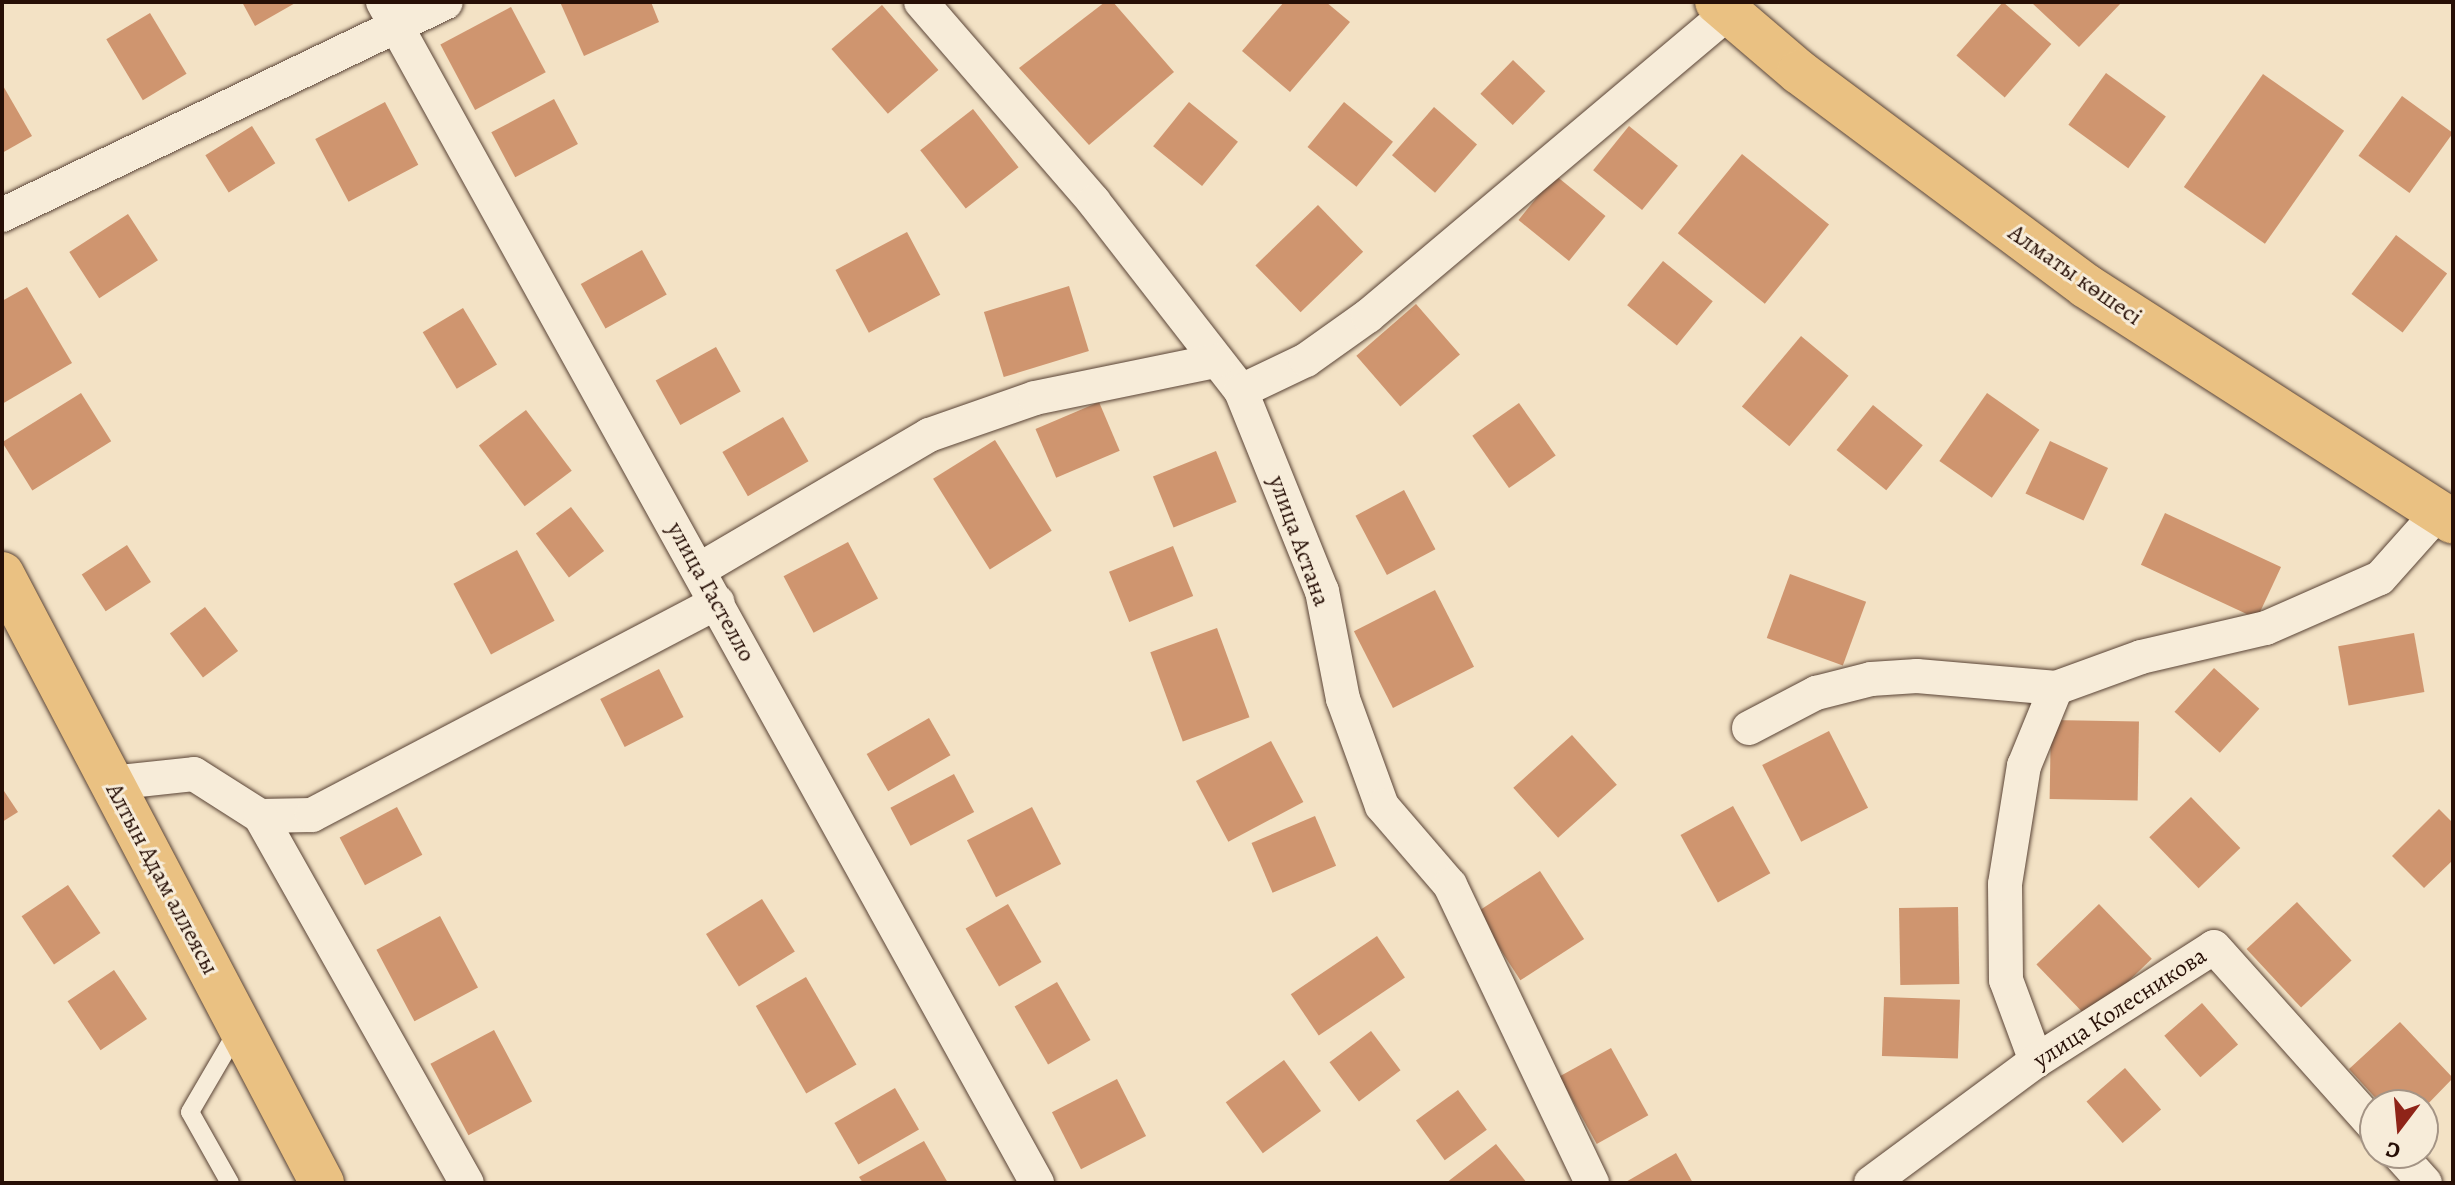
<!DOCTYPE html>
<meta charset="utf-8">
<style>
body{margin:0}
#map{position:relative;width:2455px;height:1185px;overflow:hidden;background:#f3e2c5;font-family:Alegreya,serif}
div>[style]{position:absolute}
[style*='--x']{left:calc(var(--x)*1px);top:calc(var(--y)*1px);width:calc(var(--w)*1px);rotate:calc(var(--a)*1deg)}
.building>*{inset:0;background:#cf956f;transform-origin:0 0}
.roads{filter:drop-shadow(0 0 2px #5a4436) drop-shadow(0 0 2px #5a4436)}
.lane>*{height:18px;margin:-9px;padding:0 9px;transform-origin:9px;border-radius:9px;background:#f7ecd9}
.street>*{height:34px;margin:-17px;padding:0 17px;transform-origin:17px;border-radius:17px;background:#f7ecd9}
.primary>*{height:44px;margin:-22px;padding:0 22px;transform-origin:22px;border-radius:22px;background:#eac182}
span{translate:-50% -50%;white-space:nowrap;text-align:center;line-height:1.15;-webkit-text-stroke:6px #f7ecd9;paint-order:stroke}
.street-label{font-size:24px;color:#270f06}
.frame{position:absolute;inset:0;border:4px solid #270f06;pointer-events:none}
.north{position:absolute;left:2359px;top:1089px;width:80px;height:80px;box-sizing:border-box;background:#f7ecd9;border:2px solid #a49485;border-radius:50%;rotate:196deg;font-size:22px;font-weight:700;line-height:32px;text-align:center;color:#270f06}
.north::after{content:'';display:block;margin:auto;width:28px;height:36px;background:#8f2418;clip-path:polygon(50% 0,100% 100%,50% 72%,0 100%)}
</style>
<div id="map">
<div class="building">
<div style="clip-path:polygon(242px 2px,297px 2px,255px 26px)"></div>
<div style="clip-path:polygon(560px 2px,651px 2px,659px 22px,584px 56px)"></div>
<div style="clip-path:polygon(1105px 2px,1113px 2px,1174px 72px,1089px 145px,1019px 68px)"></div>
<div style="clip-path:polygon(1284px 2px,1326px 2px,1350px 22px,1290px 92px,1242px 51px)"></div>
<div style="left:2003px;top:2px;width:64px;height:71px;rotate:41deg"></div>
<div style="clip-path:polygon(2031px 2px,2122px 2px,2079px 47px)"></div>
<div style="left:882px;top:5px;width:86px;height:67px;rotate:49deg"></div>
<div style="left:511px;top:7px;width:74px;height:80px;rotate:62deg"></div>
<div style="left:150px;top:13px;width:71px;height:51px;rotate:59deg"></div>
<div style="left:1513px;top:60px;width:45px;height:47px;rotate:44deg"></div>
<div style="left:2106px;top:73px;width:74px;height:64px;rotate:36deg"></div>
<div style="left:2263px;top:74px;width:99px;height:138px;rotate:35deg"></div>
<div style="clip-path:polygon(2px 84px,32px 136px,2px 153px)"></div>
<div style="left:2402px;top:96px;width:63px;height:74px;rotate:36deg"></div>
<div style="left:554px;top:99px;width:51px;height:71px;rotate:62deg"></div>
<div style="left:385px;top:102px;width:71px;height:79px;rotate:62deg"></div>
<div style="left:1189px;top:102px;width:63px;height:57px;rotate:39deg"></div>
<div style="left:1344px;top:102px;width:63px;height:58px;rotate:39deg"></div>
<div style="left:1434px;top:107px;width:57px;height:64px;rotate:41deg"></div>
<div style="left:973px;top:109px;width:74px;height:67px;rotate:52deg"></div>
<div style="left:252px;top:126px;width:44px;height:55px;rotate:58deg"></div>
<div style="left:1629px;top:126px;width:63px;height:57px;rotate:39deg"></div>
<div style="left:1742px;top:154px;width:112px;height:102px;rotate:39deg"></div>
<div style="left:1555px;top:175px;width:65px;height:58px;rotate:39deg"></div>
<div style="left:1318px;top:205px;width:65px;height:87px;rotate:46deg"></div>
<div style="left:128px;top:214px;width:55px;height:70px;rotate:57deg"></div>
<div style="left:907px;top:232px;width:71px;height:81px;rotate:62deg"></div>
<div style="left:2396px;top:235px;width:64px;height:74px;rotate:37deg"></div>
<div style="left:642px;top:250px;width:51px;height:70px;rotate:61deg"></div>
<div style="left:1663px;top:261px;width:64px;height:57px;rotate:39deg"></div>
<div style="left:1069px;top:286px;width:68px;height:89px;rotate:73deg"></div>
<div style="clip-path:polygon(27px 287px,72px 363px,2px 404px,2px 301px)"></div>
<div style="left:1416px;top:304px;width:67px;height:79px;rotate:49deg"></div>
<div style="left:463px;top:308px;width:66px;height:47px;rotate:59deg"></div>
<div style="left:1801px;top:336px;width:62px;height:92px;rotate:40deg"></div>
<div style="left:716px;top:347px;width:51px;height:69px;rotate:61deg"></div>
<div style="left:81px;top:393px;width:57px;height:93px;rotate:58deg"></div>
<div style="left:1987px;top:393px;width:64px;height:83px;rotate:35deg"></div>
<div style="left:1099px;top:402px;width:53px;height:69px;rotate:67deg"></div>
<div style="left:1519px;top:403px;width:64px;height:57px;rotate:55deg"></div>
<div style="left:1873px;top:405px;width:64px;height:58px;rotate:39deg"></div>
<div style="left:526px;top:410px;width:76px;height:59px;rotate:53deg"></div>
<div style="left:783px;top:417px;width:51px;height:70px;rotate:60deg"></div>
<div style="left:995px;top:440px;width:107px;height:73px;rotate:58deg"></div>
<div style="left:2050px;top:441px;width:64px;height:58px;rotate:25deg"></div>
<div style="left:1216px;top:451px;width:55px;height:68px;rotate:68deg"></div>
<div style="left:1404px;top:490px;width:67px;height:55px;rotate:62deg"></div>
<div style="left:571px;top:507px;width:55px;height:44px;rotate:53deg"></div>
<div style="left:2165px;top:513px;width:128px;height:57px;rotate:25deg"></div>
<div style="left:848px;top:542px;width:64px;height:73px;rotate:62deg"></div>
<div style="left:127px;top:545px;width:44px;height:54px;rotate:57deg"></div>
<div style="left:1173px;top:546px;width:54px;height:69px;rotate:68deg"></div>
<div style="left:517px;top:550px;width:80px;height:72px;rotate:62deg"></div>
<div style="left:1790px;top:574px;width:81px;height:68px;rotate:20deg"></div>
<div style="left:1435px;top:590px;width:86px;height:91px;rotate:63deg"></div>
<div style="left:205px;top:607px;width:55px;height:44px;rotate:53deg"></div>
<div style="left:1217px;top:628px;width:95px;height:71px;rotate:70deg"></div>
<div style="left:2414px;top:633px;width:60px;height:77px;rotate:80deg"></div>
<div style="left:2214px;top:668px;width:61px;height:59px;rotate:42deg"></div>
<div style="left:659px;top:669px;width:54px;height:66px;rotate:63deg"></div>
<div style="left:929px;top:718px;width:43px;height:72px;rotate:60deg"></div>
<div style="left:2051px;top:720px;width:88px;height:79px;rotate:1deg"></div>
<div style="left:1829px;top:731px;width:86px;height:75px;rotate:63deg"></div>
<div style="left:1572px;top:735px;width:67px;height:79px;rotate:48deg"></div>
<div style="left:1271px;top:741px;width:69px;height:85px;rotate:62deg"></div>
<div style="left:954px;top:774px;width:43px;height:72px;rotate:62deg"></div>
<div style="clip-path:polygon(2px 788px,18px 812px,2px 822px)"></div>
<div style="left:2191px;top:797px;width:71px;height:58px;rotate:46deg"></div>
<div style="left:1733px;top:806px;width:77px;height:60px;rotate:61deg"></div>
<div style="left:397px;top:807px;width:54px;height:65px;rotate:62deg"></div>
<div style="left:1032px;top:807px;width:64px;height:73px;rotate:63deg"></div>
<div style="clip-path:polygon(2439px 809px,2453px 823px,2453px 860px,2424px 888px,2392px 856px)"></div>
<div style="left:1315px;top:816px;width:54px;height:69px;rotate:67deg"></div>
<div style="left:1540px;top:871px;width:81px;height:76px;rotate:57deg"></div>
<div style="left:68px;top:885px;width:58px;height:56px;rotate:56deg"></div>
<div style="left:762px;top:899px;width:62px;height:66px;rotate:58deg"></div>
<div style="left:2297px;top:902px;width:80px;height:69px;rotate:47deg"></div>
<div style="left:1008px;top:904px;width:67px;height:49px;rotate:60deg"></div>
<div style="left:2099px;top:904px;width:76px;height:87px;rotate:46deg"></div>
<div style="left:1958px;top:907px;width:77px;height:59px;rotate:89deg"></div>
<div style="left:440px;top:916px;width:81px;height:72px;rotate:62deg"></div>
<div style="left:1377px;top:936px;width:50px;height:104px;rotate:56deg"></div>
<div style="left:114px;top:970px;width:59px;height:56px;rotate:56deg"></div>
<div style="left:806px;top:977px;width:101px;height:58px;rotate:60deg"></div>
<div style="left:1057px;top:982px;width:67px;height:49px;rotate:60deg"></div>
<div style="left:1884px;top:997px;width:76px;height:59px;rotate:2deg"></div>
<div style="left:2202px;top:1003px;width:55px;height:50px;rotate:49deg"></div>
<div style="clip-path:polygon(2400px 1022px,2453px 1078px,2423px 1109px,2423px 1105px,2382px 1105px,2349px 1069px)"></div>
<div style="left:494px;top:1030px;width:81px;height:72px;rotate:62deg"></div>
<div style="left:1371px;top:1031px;width:49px;height:52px;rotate:53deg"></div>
<div style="left:1611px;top:1048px;width:77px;height:59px;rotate:61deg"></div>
<div style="left:1284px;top:1060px;width:63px;height:72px;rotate:54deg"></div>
<div style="left:2125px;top:1068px;width:55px;height:51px;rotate:49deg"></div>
<div style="left:1117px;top:1079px;width:64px;height:73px;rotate:63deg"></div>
<div style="left:895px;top:1088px;width:48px;height:70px;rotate:60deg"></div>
<div style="left:1458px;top:1090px;width:49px;height:52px;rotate:54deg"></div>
<div style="clip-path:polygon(924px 1141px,948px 1183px,863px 1183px,859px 1177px)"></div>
<div style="clip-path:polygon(1496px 1144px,1527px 1183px,1446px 1183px)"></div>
<div style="clip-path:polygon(1676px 1153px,1693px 1183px,1624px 1183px)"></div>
</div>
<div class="roads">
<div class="lane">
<div style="--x:230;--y:1183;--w:81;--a:-119.4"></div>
<div style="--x:190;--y:1112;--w:95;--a:-59.7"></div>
</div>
<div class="street">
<div style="--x:383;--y:2;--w:1350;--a:61.02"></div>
<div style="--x:921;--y:2;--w:264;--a:49.1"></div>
<div style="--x:1094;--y:202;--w:239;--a:52.1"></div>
<div style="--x:1241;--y:391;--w:216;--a:68"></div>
<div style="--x:1322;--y:591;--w:110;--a:79"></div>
<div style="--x:1343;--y:699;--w:114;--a:70"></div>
<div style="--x:1382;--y:806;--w:104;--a:49.3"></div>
<div style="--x:1450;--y:885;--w:330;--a:64.5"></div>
<div style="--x:2;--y:215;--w:492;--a:-25.6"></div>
<div style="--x:1241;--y:391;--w:72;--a:-25.5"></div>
<div style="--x:1306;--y:360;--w:76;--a:-35.4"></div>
<div style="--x:1368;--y:316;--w:472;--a:-40.1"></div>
<div style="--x:699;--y:570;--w:267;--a:-30.4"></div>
<div style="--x:929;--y:435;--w:112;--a:-19.2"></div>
<div style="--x:1035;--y:398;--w:185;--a:-11.6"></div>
<div style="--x:1749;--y:728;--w:76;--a:-27.6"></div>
<div style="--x:1816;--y:693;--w:57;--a:-14.3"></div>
<div style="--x:1871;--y:679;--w:46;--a:-3.7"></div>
<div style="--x:1917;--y:676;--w:140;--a:4.9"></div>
<div style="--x:111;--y:783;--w:83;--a:-6.2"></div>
<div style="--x:194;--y:774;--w:78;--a:32.5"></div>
<div style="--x:260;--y:816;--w:52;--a:-1.1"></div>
<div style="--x:312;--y:815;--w:458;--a:-27.7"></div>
<div style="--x:260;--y:816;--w:421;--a:60.6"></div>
<div style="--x:2036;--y:1061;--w:86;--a:-110.3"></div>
<div style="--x:2006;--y:980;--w:96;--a:-90.6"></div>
<div style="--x:2005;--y:884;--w:120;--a:-80.9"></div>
<div style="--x:2024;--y:766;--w:84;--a:-67.7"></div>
<div style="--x:2056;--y:688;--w:90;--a:-20"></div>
<div style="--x:2141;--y:657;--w:128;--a:-13.1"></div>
<div style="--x:2266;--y:628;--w:124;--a:-23.7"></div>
<div style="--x:2380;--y:578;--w:87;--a:-48.3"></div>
<div style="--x:2398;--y:1153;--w:40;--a:48"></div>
<div style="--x:1871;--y:1183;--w:205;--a:-36.5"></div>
<div style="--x:2036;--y:1061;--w:211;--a:-32.6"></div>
<div style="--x:2214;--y:947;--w:241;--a:48.2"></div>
</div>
<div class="primary">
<div style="--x:1717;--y:2;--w:108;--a:40.5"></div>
<div style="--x:1799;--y:72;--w:358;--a:36.7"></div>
<div style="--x:2086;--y:286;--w:436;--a:32.7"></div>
<div style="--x:2;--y:574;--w:688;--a:62.28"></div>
</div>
</div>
<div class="street-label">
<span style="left:2075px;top:275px;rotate:35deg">Алматы көшесі</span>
<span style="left:1299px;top:541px;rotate:70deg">улица Астана</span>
<span style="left:711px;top:592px;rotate:61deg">улица Гастелло</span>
<span style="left:162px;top:879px;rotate:62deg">Алтын Адам аллеясы</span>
<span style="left:2120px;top:1008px;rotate:-33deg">улица Колесникова</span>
</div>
<div class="frame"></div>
<div class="north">С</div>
</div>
